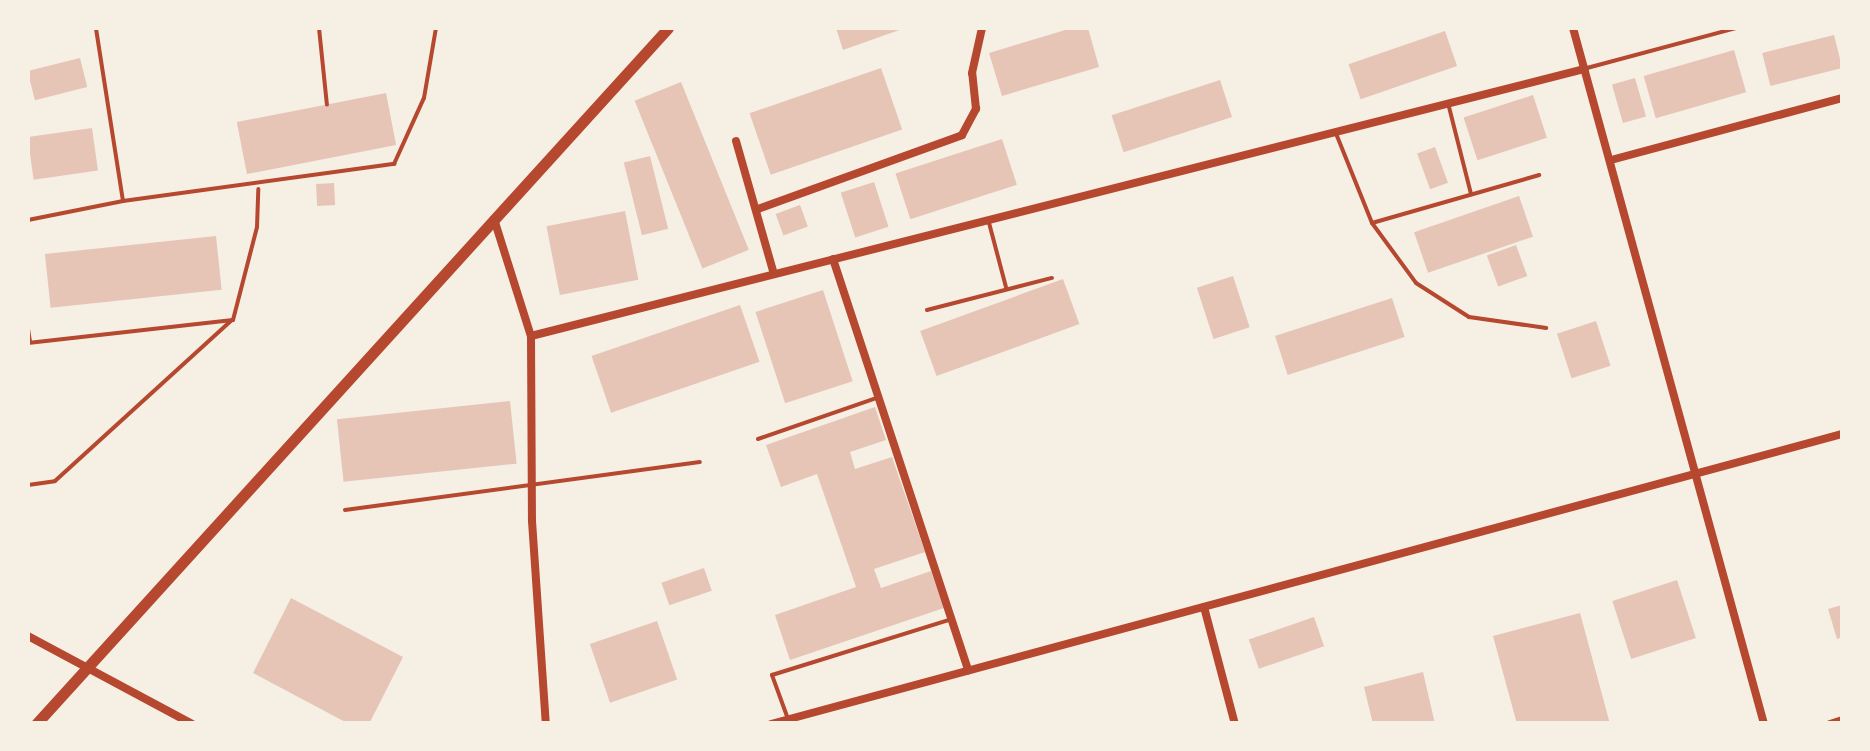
<!DOCTYPE html>
<style>
body{margin:0}
#map{position:relative;width:1870px;height:751px;overflow:hidden;background:#f6efe4;font-family:Karla,sans-serif}
div>[style]{position:absolute}
[style*='--x']{left:calc(var(--x)*1px);top:calc(var(--y)*1px);width:calc(var(--w)*1px);rotate:calc(var(--a)*1deg)}
.building>*{inset:0;background:#e6c5b7;transform-origin:0 0}
.path>*{height:4px;margin:-2px;padding:0 2px;transform-origin:2px;border-radius:2px;background:#b5482f}
.service>*{height:4px;margin:-2px;padding:0 2px;transform-origin:2px;border-radius:2px;background:#b5482f}
.minor>*{height:8px;margin:-4px;padding:0 4px;transform-origin:4px;border-radius:4px;background:#b5482f}
.secondary>*{height:11px;margin:-5.5px;padding:0 5.5px;transform-origin:5.5px;border-radius:5.5px;background:#b5482f}
span{translate:-50% -50%;white-space:nowrap;text-align:center;line-height:1.15;-webkit-text-stroke:9px #f6efe4;paint-order:stroke}
.frame{position:absolute;inset:0;border:30px solid #f6efe4;pointer-events:none}
</style>
<div id="map">
<div class="building">
<div style="clip-path:polygon(836px 28px,905px 28px,843px 50px)"></div>
<div style="clip-path:polygon(1072px 28px,1088px 28px,1099px 67px,1002px 96px,989px 53px)"></div>
<div style="left:1445px;top:31px;width:37px;height:102px;rotate:71deg"></div>
<div style="left:1834px;top:35px;width:34px;height:74px;rotate:76deg"></div>
<div style="left:1734px;top:50px;width:44px;height:94px;rotate:74deg"></div>
<div style="left:80px;top:58px;width:30px;height:54px;rotate:76deg"></div>
<div style="left:881px;top:68px;width:65px;height:139px;rotate:71deg"></div>
<div style="left:1635px;top:78px;width:40px;height:24px;rotate:74deg"></div>
<div style="left:1220px;top:80px;width:39px;height:114px;rotate:72deg"></div>
<div style="left:681px;top:82px;width:181px;height:50px;rotate:68deg"></div>
<div style="left:386px;top:93px;width:53px;height:152px;rotate:79deg"></div>
<div style="left:1533px;top:95px;width:45px;height:73px;rotate:72deg"></div>
<div style="left:92px;top:128px;width:43px;height:65px;rotate:82deg"></div>
<div style="left:1002px;top:139px;width:48px;height:112px;rotate:72deg"></div>
<div style="left:1435px;top:147px;width:38px;height:19px;rotate:70deg"></div>
<div style="left:650px;top:156px;width:75px;height:27px;rotate:76deg"></div>
<div style="left:874px;top:182px;width:47px;height:35px;rotate:72deg"></div>
<div style="left:334px;top:183px;width:22px;height:18px;rotate:87deg"></div>
<div style="left:1519px;top:196px;width:43px;height:111px;rotate:71deg"></div>
<div style="left:800px;top:205px;width:23px;height:26px;rotate:70deg"></div>
<div style="left:625px;top:211px;width:70px;height:80px;rotate:79deg"></div>
<div style="left:216px;top:236px;width:54px;height:172px;rotate:84deg"></div>
<div style="left:1516px;top:245px;width:33px;height:31px;rotate:70deg"></div>
<div style="left:1233px;top:276px;width:54px;height:38px;rotate:72deg"></div>
<div style="left:1063px;top:279px;width:48px;height:152px;rotate:70deg"></div>
<div style="left:823px;top:290px;width:96px;height:71px;rotate:72deg"></div>
<div style="left:1392px;top:298px;width:41px;height:123px;rotate:72deg"></div>
<div style="left:740px;top:305px;width:60px;height:157px;rotate:71deg"></div>
<div style="left:1596px;top:321px;width:47px;height:41px;rotate:72deg"></div>
<div style="left:510px;top:401px;width:63px;height:174px;rotate:84deg"></div>
<div style="clip-path:polygon(875px 407px,886px 440px,850px 452px,855px 469px,892px 457px,925px 552px,874px 569px,881px 588px,931px 571px,944px 608px,790px 660px,775px 615px,856px 587px,817px 474px,781px 487px,766px 445px)"></div>
<div style="left:704px;top:568px;width:24px;height:45px;rotate:71deg"></div>
<div style="left:1677px;top:580px;width:61px;height:68px;rotate:72deg"></div>
<div style="clip-path:polygon(291px 598px,403px 657px,369px 724px,349px 724px,253px 673px)"></div>
<div style="clip-path:polygon(1842px 605px,1842px 637px,1837px 639px,1828px 609px)"></div>
<div style="clip-path:polygon(1580px 613px,1610px 724px,1517px 724px,1493px 636px)"></div>
<div style="left:1314px;top:617px;width:31px;height:69px;rotate:71deg"></div>
<div style="left:657px;top:621px;width:62px;height:71px;rotate:71deg"></div>
<div style="clip-path:polygon(1423px 672px,1435px 724px,1373px 724px,1364px 687px)"></div>
</div>
<div class="path">
<div style="--x:319;--y:28;--w:77;--a:84.1"></div>
<div style="--x:123;--y:201;--w:274;--a:-7.8"></div>
<div style="--x:394;--y:164;--w:72;--a:-65.6"></div>
<div style="--x:424;--y:98;--w:71;--a:-80.3"></div>
<div style="--x:28;--y:220;--w:97;--a:-11.3"></div>
<div style="--x:123;--y:201;--w:175;--a:-98.9"></div>
<div style="--x:28;--y:329;--w:13;--a:81"></div>
<div style="--x:28;--y:343;--w:206;--a:-6.4"></div>
<div style="--x:233;--y:320;--w:96;--a:-75.5"></div>
<div style="--x:257;--y:227;--w:38;--a:-88"></div>
<div style="--x:28;--y:485;--w:27;--a:-8"></div>
<div style="--x:55;--y:481;--w:238;--a:-42.3"></div>
</div>
<div class="service">
<div style="--x:1587;--y:68;--w:154;--a:-15"></div>
<div style="--x:1449;--y:107;--w:90;--a:75.8"></div>
<div style="--x:1335;--y:131;--w:99;--a:68.1"></div>
<div style="--x:1372;--y:223;--w:74;--a:53.7"></div>
<div style="--x:1416;--y:283;--w:63;--a:32.7"></div>
<div style="--x:1469;--y:317;--w:78;--a:8.1"></div>
<div style="--x:988;--y:219;--w:70;--a:75.2"></div>
<div style="--x:1372;--y:223;--w:174;--a:-16"></div>
<div style="--x:927;--y:310;--w:129;--a:-14.4"></div>
<div style="--x:758;--y:439;--w:128;--a:-19.1"></div>
<div style="--x:345;--y:510;--w:358;--a:-7.7"></div>
<div style="--x:788;--y:719;--w:47;--a:-110"></div>
<div style="--x:772;--y:675;--w:189;--a:-17.3"></div>
</div>
<div class="minor">
<div style="--x:1573;--y:28;--w:722;--a:74.65"></div>
<div style="--x:736;--y:141;--w:138;--a:74.1"></div>
<div style="--x:1611;--y:160;--w:239;--a:-15"></div>
<div style="--x:758;--y:209;--w:217;--a:-19.9"></div>
<div style="--x:962;--y:135;--w:30;--a:-62"></div>
<div style="--x:976;--y:109;--w:36;--a:-96"></div>
<div style="--x:972;--y:73;--w:46;--a:-77.5"></div>
<div style="--x:494;--y:219;--w:123;--a:72.5"></div>
<div style="--x:531;--y:336;--w:185;--a:89.7"></div>
<div style="--x:532;--y:521;--w:203;--a:86.1"></div>
<div style="--x:833;--y:259;--w:433;--a:71.8"></div>
<div style="--x:531;--y:336;--w:1087;--a:-14.22"></div>
<div style="--x:1204;--y:607;--w:121;--a:75.2"></div>
<div style="--x:28;--y:636;--w:186;--a:28.2"></div>
<div style="--x:771;--y:724;--w:1110;--a:-15.15"></div>
<div style="--x:1830;--y:724;--w:13;--a:-18"></div>
</div>
<div class="secondary">
<div style="--x:36;--y:724;--w:940;--a:-47.76"></div>
</div>
<div class="frame"></div>
</div>
